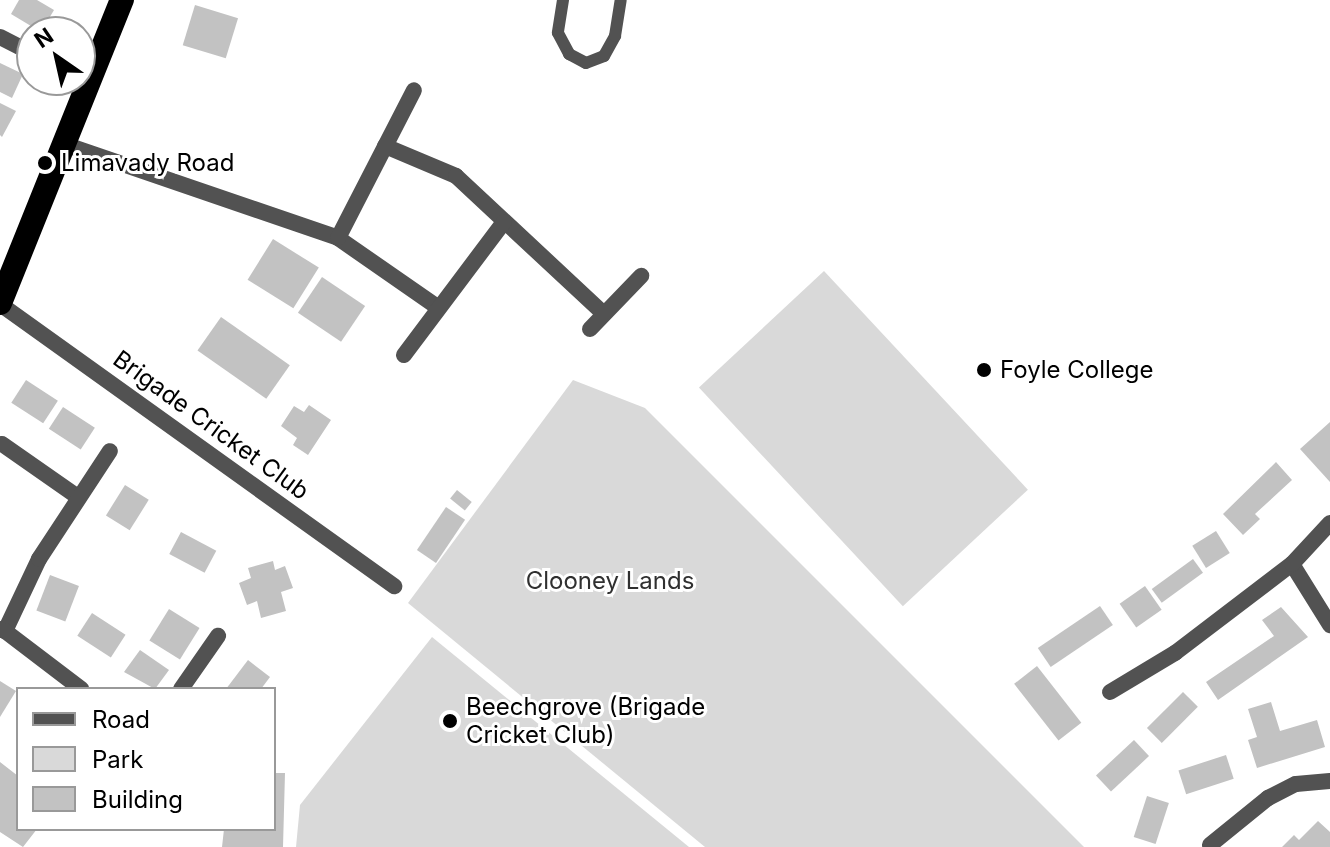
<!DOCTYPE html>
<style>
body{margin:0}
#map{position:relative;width:1330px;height:847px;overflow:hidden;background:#fff;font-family:Inter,sans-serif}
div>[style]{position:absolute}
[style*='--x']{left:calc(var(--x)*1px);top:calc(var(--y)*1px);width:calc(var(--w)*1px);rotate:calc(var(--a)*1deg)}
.green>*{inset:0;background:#d9d9d9;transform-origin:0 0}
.building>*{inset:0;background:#c2c2c2;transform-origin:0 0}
.lane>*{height:12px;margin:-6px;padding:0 6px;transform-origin:6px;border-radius:6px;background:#525252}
.street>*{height:16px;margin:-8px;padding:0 8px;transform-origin:8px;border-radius:8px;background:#525252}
.highway>*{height:24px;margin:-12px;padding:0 12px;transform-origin:12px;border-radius:12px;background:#000}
.dots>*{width:22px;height:22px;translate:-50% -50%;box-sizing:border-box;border:4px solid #fff;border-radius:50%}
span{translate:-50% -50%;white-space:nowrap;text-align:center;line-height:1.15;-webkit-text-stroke:6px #fff;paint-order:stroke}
.poi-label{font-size:24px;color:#000}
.left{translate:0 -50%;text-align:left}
.street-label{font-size:24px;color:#000}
.park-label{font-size:24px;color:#303030}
.legend{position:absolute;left:16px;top:687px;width:260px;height:144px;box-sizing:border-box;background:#fff;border:2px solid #999;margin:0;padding:10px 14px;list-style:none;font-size:24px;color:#000}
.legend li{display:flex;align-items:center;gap:16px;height:40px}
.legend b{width:40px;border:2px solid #999}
.north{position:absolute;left:16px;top:16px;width:80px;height:80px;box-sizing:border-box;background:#fff;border:2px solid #999;border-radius:50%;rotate:326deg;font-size:22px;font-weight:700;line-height:32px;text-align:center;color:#000}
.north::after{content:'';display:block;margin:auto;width:28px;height:36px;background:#000;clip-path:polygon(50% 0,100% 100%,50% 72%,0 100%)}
</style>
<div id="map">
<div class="green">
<div style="left:824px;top:271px;width:299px;height:171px;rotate:47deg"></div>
<div style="clip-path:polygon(573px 380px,645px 408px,1084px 847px,705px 847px,408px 603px)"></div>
<div style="clip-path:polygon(432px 637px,689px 847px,296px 847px,300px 805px)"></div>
</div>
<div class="building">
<div style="clip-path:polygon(19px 0,37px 0,54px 10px,41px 32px,11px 14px)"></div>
<div style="left:195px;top:5px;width:45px;height:42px;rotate:17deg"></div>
<div style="clip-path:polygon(0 63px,23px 74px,12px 98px,0 92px)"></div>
<div style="clip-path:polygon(0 103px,16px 111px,2px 137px,0 135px)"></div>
<div style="left:273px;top:239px;width:54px;height:48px;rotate:32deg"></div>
<div style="left:322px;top:277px;width:52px;height:43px;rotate:34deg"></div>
<div style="left:221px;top:317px;width:84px;height:41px;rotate:35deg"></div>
<div style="left:26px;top:380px;width:38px;height:27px;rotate:33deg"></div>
<div style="clip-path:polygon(309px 405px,331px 420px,308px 455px,293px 445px,297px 438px,281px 426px,294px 406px,304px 412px)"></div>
<div style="left:63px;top:407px;width:38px;height:26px;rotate:33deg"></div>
<div style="clip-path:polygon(1330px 422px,1330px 482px,1300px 449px)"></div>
<div style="clip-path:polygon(1276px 462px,1292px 480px,1255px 514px,1260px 519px,1243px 535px,1223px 514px)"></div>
<div style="left:125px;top:485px;width:28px;height:36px;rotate:32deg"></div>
<div style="left:457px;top:490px;width:19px;height:11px;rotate:39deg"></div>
<div style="left:446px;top:507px;width:23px;height:52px;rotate:34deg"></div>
<div style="left:1216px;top:531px;width:26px;height:28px;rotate:58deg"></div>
<div style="left:181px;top:532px;width:40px;height:25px;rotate:28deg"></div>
<div style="left:1193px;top:559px;width:17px;height:51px;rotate:54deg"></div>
<div style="clip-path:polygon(273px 561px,275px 570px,285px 566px,293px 588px,281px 592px,286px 611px,261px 618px,257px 601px,247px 605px,239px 583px,251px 578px,248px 568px)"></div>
<div style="left:50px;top:575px;width:31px;height:38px;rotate:21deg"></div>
<div style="left:1145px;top:586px;width:29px;height:31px;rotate:55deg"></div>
<div style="left:1100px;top:606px;width:23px;height:75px;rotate:56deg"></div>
<div style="clip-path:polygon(1281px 607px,1308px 637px,1218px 700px,1206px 682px,1274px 636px,1262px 620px)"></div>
<div style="left:169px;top:609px;width:36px;height:37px;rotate:32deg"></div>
<div style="left:92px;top:613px;width:40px;height:27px;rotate:33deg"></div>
<div style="clip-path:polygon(140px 650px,169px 670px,155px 689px,124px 672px)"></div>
<div style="clip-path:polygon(248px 660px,270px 677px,261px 689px,226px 689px)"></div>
<div style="left:1037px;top:666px;width:72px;height:29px;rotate:52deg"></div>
<div style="clip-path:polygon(0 681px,16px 691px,0 717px)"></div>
<div style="left:1183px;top:692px;width:21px;height:51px;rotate:45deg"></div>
<div style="clip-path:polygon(1271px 702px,1280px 731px,1317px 720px,1325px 747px,1257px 768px,1248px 740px,1257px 737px,1248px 709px)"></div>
<div style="left:1134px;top:740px;width:22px;height:52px;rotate:47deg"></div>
<div style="left:1226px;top:755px;width:25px;height:50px;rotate:72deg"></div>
<div style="clip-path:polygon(0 762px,18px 776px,18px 829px,37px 829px,23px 847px,0 832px)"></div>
<div style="clip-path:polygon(274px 773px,285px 773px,283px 847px,222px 847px,224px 829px,274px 829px)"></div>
<div style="left:1147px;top:796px;width:23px;height:43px;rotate:18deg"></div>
<div style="clip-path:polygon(1318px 821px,1330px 832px,1330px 847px,1282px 847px,1294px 835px,1299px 840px)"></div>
</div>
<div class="lane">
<div style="--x:563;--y:0;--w:33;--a:99"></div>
<div style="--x:558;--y:33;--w:24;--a:62"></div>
<div style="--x:569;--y:54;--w:19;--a:28"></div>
<div style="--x:586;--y:63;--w:19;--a:-21"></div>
<div style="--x:604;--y:56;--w:23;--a:-61"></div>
<div style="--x:615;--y:36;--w:36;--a:-81"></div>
</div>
<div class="street">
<div style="--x:0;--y:37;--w:36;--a:27"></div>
<div style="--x:64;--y:144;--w:290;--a:18.9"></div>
<div style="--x:338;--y:238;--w:119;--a:34.8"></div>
<div style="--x:385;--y:146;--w:77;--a:22.9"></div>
<div style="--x:456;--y:176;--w:202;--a:43"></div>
<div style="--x:338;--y:238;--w:166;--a:-62.8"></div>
<div style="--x:0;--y:304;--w:485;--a:35.6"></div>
<div style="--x:590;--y:329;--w:74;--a:-46.1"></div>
<div style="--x:404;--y:355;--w:166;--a:-53.1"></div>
<div style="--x:2;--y:444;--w:93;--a:34.9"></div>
<div style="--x:1292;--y:564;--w:72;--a:58.1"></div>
<div style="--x:0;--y:629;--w:5;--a:22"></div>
<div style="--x:5;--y:631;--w:80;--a:-64.7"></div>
<div style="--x:39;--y:559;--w:129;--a:-56.7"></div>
<div style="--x:5;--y:631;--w:96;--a:37.3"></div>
<div style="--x:181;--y:689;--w:65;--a:-55.1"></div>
<div style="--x:1110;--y:692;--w:76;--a:-31"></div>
<div style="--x:1175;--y:653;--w:147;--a:-37.3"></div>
<div style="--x:1292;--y:564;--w:56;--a:-47.2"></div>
<div style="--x:1210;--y:845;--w:75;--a:-39"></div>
<div style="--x:1268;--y:798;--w:31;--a:-27"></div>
<div style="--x:1296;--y:784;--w:34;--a:-5"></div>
</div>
<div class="highway">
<div style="--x:0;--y:303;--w:327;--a:-68.1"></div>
</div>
<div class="dots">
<div style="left:45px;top:163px;background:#000"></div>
<div style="left:984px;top:370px;background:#000"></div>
<div style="left:450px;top:721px;background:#000"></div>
</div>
<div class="poi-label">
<span class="left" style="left:61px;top:163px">Limavady Road</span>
<span class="left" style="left:1000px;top:370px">Foyle College</span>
<span class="left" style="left:466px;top:721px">Beechgrove (Brigade<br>Cricket Club)</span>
</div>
<div class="street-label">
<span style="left:211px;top:425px;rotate:36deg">Brigade Cricket Club</span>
</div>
<div class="park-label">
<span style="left:610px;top:581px">Clooney Lands</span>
</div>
<ul class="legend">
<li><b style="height:10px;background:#525252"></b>Road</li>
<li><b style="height:22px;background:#d9d9d9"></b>Park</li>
<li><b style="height:22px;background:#c2c2c2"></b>Building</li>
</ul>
<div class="north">N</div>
</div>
